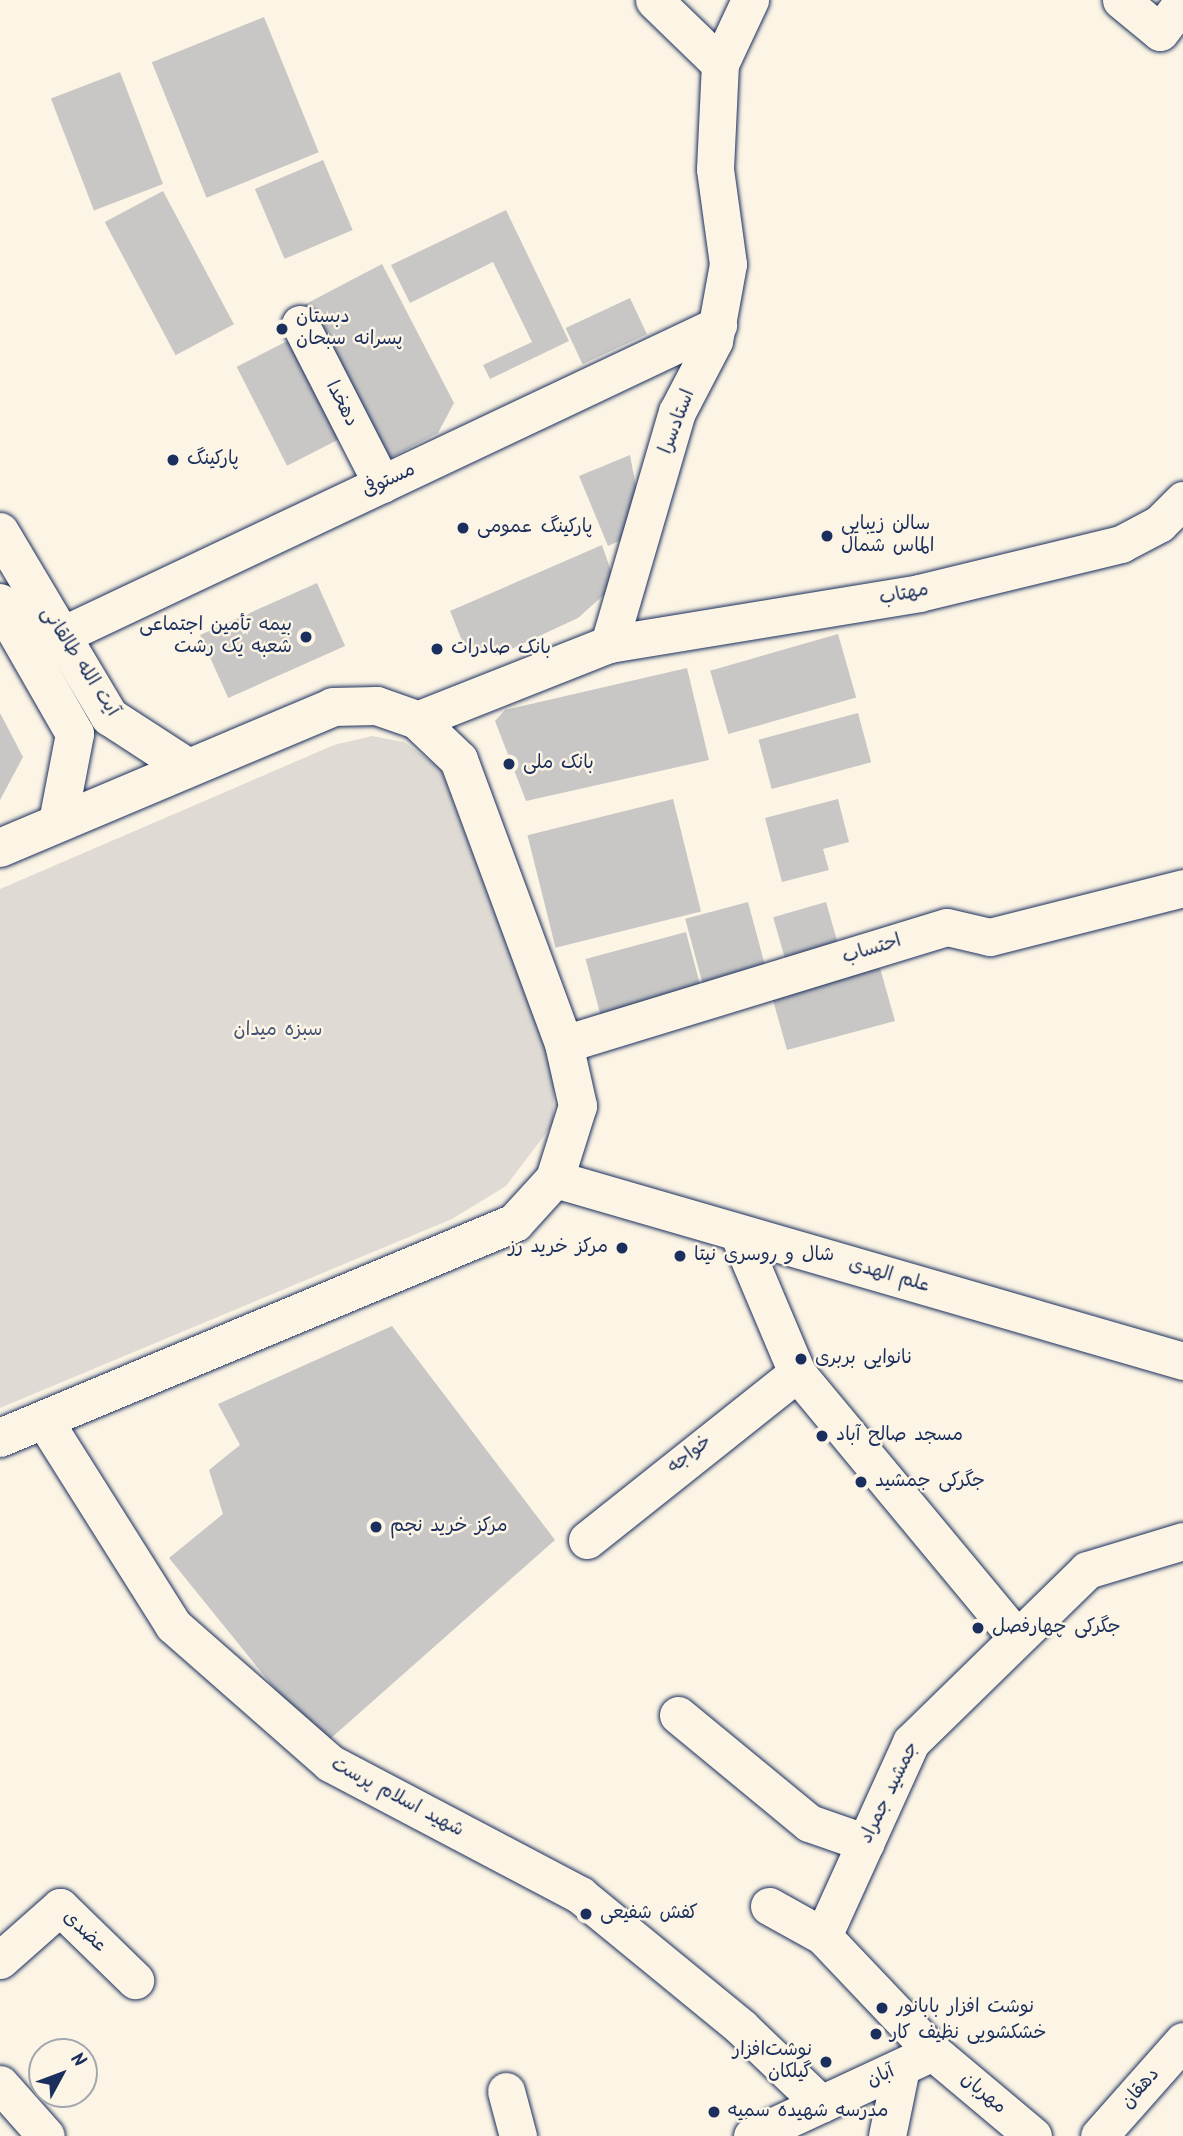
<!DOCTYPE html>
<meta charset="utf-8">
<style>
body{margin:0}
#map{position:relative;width:1183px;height:2136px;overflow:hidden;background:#fcf5e5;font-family:Kalam,"Playpen Sans Arabic",sans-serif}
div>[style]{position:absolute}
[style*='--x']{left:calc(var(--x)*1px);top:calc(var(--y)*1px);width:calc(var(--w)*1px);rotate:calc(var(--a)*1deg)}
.green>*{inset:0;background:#dfdbd4}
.building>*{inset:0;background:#c8c7c6;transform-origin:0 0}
.roads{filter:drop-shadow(0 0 2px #1b2f5e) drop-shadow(0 0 2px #1b2f5e)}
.street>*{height:37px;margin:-18.5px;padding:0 18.5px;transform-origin:18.5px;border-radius:18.5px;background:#fcf5e5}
.primary>*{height:38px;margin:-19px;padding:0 19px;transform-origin:19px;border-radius:19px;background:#fcf5e5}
.dots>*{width:19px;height:19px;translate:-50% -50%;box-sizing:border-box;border:4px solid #fcf5e5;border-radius:50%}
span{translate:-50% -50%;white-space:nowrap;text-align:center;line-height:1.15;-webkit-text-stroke:5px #fcf5e5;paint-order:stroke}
.poi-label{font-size:19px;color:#1b2f5e}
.left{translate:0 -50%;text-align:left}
.right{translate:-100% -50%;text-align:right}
.street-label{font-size:19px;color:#1b2f5e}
.park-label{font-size:19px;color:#425176}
.north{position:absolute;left:28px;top:2038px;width:70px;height:70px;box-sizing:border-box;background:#fcf5e5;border:2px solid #a2a6af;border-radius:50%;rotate:49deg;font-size:19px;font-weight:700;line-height:28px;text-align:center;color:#1b2f5e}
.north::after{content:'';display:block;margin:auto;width:24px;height:32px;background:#1b2f5e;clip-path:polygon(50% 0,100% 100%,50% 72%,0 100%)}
</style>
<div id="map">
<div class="green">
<div style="clip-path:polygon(372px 736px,404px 742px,441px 769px,554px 1072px,553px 1124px,506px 1186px,452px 1219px,0 1408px,0 889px,334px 745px)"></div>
</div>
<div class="building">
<div style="left:264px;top:17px;width:146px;height:121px;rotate:68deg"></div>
<div style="left:120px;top:72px;width:120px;height:74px;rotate:69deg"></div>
<div style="left:323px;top:160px;width:76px;height:74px;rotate:67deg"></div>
<div style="left:163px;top:191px;width:151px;height:66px;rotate:62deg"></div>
<div style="clip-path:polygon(506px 210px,569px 341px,490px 379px,483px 365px,532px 342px,493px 262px,410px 303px,391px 265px)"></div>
<div style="clip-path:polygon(382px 264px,454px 403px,438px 433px,382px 462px,302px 306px)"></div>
<div style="left:630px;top:298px;width:40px;height:71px;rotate:65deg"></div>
<div style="left:299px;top:335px;width:111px;height:70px;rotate:63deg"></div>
<div style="clip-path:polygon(630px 455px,636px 487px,630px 536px,608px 546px,579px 476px)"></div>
<div style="clip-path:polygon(602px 545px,612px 574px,607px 592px,578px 618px,496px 656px,463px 643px,450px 611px)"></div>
<div style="left:317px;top:583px;width:69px;height:128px;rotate:66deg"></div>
<div style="left:838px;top:634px;width:66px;height:133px;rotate:74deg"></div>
<div style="clip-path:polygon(687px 668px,709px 760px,526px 801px,495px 721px,505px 710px)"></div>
<div style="clip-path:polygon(0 713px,23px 757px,0 800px)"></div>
<div style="left:858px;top:713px;width:51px;height:103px;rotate:75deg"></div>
<div style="left:673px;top:799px;width:116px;height:150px;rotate:76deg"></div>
<div style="clip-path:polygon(838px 799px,849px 842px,823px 849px,829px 870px,782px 882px,765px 818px)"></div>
<div style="left:748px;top:902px;width:71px;height:65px;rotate:75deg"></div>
<div style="left:826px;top:902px;width:45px;height:55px;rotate:74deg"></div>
<div style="left:686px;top:932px;width:64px;height:104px;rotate:75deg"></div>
<div style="clip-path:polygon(880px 968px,895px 1021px,787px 1050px,769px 986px)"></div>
<div style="clip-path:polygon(392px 1326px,555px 1540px,330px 1739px,283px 1699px,169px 1558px,223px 1514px,209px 1470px,240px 1445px,218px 1404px)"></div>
</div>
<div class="roads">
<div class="street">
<div style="--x:654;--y:0;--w:92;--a:44.1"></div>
<div style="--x:1121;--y:0;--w:50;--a:39.4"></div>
<div style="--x:1160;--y:32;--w:38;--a:-53"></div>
<div style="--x:300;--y:324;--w:180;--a:62.9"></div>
<div style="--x:60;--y:636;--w:728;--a:-25.3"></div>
<div style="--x:609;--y:644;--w:314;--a:-9.3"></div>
<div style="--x:919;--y:593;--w:208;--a:-13.6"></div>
<div style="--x:1121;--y:544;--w:43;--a:-27.8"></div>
<div style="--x:1159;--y:524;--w:34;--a:-45"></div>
<div style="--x:417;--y:720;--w:206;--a:-21.6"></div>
<div style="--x:609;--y:644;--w:242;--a:-73.7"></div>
<div style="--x:677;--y:412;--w:80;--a:-62.5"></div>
<div style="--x:714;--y:341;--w:78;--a:-79.7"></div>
<div style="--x:728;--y:264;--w:96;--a:-97.8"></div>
<div style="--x:715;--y:169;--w:105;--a:-87.3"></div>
<div style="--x:720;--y:64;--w:71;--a:-64.9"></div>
<div style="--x:564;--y:1044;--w:400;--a:-17"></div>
<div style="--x:947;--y:927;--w:44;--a:13.1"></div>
<div style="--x:990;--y:937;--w:199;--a:-14.2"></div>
<div style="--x:555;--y:1179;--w:654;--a:16.16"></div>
<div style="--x:738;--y:1233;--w:152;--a:67.1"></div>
<div style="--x:797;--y:1373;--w:344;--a:50.3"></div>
<div style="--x:44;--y:1420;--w:242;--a:57.8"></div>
<div style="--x:173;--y:1625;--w:209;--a:41.3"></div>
<div style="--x:330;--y:1763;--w:283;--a:27.8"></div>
<div style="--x:580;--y:1895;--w:208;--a:39.3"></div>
<div style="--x:741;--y:2027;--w:111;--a:43.9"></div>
<div style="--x:587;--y:1540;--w:268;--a:-38.5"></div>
<div style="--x:678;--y:1715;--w:170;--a:39.5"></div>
<div style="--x:809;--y:1823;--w:60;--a:19.3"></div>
<div style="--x:769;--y:1906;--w:62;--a:29.1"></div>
<div style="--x:0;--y:1960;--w:80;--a:-41.5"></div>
<div style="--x:60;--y:1907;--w:105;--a:44.2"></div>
<div style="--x:0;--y:2084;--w:69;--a:48.5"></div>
<div style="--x:506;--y:2091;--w:47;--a:75.1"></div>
<div style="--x:752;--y:2136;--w:200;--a:-24.9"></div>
<div style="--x:887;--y:2136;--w:69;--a:-78.4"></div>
<div style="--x:1033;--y:2136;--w:131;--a:-140"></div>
<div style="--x:933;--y:2052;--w:160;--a:-133.5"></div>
<div style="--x:823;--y:1936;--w:213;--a:-65.6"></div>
<div style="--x:911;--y:1742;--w:246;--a:-44.3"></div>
<div style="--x:1087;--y:1570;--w:100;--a:-16.8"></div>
<div style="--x:1099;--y:2136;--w:127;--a:-48.5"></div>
</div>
<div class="primary">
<div style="--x:0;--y:532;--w:215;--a:59.3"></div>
<div style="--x:110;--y:717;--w:88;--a:33"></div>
<div style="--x:0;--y:603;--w:151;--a:60.2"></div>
<div style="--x:75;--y:734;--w:90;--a:100.9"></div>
<div style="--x:0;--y:848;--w:362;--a:-22.9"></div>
<div style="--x:333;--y:707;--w:44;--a:-1.3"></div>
<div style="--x:377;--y:706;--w:42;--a:19.3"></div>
<div style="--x:417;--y:720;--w:58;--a:43.6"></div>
<div style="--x:459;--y:760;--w:303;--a:69.7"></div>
<div style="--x:564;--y:1044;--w:64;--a:77.3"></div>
<div style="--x:578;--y:1106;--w:77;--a:107.5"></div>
<div style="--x:555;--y:1179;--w:59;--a:132.3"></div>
<div style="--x:515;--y:1223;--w:558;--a:157.34"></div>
</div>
</div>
<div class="dots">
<div style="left:282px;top:329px;background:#1b2f5e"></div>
<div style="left:173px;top:460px;background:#1b2f5e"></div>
<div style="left:463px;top:528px;background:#1b2f5e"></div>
<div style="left:827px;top:536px;background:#1b2f5e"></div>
<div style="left:306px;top:637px;background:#1b2f5e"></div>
<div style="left:437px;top:649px;background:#1b2f5e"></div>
<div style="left:509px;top:764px;background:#1b2f5e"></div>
<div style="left:622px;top:1248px;background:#1b2f5e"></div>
<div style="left:680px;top:1256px;background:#1b2f5e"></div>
<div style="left:801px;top:1359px;background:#1b2f5e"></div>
<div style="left:822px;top:1436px;background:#1b2f5e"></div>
<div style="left:861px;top:1482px;background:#1b2f5e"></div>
<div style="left:376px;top:1527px;background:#1b2f5e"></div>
<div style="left:978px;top:1628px;background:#1b2f5e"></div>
<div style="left:586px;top:1914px;background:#1b2f5e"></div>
<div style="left:882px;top:2008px;background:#1b2f5e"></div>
<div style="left:876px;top:2034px;background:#1b2f5e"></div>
<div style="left:826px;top:2062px;background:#1b2f5e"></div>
<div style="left:714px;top:2112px;background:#1b2f5e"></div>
</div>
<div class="poi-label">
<span class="left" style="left:296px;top:329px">دبستان<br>پسرانه سبحان</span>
<span class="left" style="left:187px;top:460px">پارکینگ</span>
<span class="left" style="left:841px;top:536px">سالن زیبایی<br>الماس شمال</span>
<span class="left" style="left:477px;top:528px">پارکینگ عمومی</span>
<span class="right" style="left:292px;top:637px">بیمه تأمین اجتماعی<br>شعبه یک رشت</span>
<span class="left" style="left:451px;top:649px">بانک صادرات</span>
<span class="left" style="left:523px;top:764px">بانک ملی</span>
<span class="right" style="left:608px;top:1248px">مرکز خرید رز</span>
<span class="left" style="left:694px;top:1256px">شال و روسری نیتا</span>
<span class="left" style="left:815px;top:1359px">نانوایی بربری</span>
<span class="left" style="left:836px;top:1436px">مسجد صالح آباد</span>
<span class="left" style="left:875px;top:1482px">جگرکی جمشید</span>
<span class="left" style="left:390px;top:1527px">مرکز خرید نجم</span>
<span class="left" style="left:992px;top:1628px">جگرکی چهارفصل</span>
<span class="left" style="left:600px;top:1914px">کفش شفیعی</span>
<span class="left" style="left:896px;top:2008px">نوشت افزار بابانور</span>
<span class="left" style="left:890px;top:2034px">خشکشویی نظیف کار</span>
<span class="right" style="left:812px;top:2062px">نوشت‌افزار<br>گیلکان</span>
<span class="left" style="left:728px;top:2112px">مدرسه شهیده سمیه</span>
</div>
<div class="street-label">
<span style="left:341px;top:404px;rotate:63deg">دهخدا</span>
<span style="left:678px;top:422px;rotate:-69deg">استادسرا</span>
<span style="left:389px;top:481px;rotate:-25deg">مستوفی</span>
<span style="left:904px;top:595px;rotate:-11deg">مهتاب</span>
<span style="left:79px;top:662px;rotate:57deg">آیت الله طالقانی</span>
<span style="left:872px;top:950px;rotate:-17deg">احتساب</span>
<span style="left:889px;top:1276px;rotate:16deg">علم الهدی</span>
<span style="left:690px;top:1455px;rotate:-38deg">خواجه</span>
<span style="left:890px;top:1793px;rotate:-64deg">جمشید جمراد</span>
<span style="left:397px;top:1798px;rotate:28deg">شهید اسلام پرست</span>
<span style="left:84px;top:1932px;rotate:43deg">عضدی</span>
<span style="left:881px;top:2077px;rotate:-24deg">آبان</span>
<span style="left:1141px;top:2089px;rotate:-49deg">دهقان</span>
<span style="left:983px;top:2094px;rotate:40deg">مهربان</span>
</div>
<div class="park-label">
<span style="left:278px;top:1031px">سبزه میدان</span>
</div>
<div class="north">N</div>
</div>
